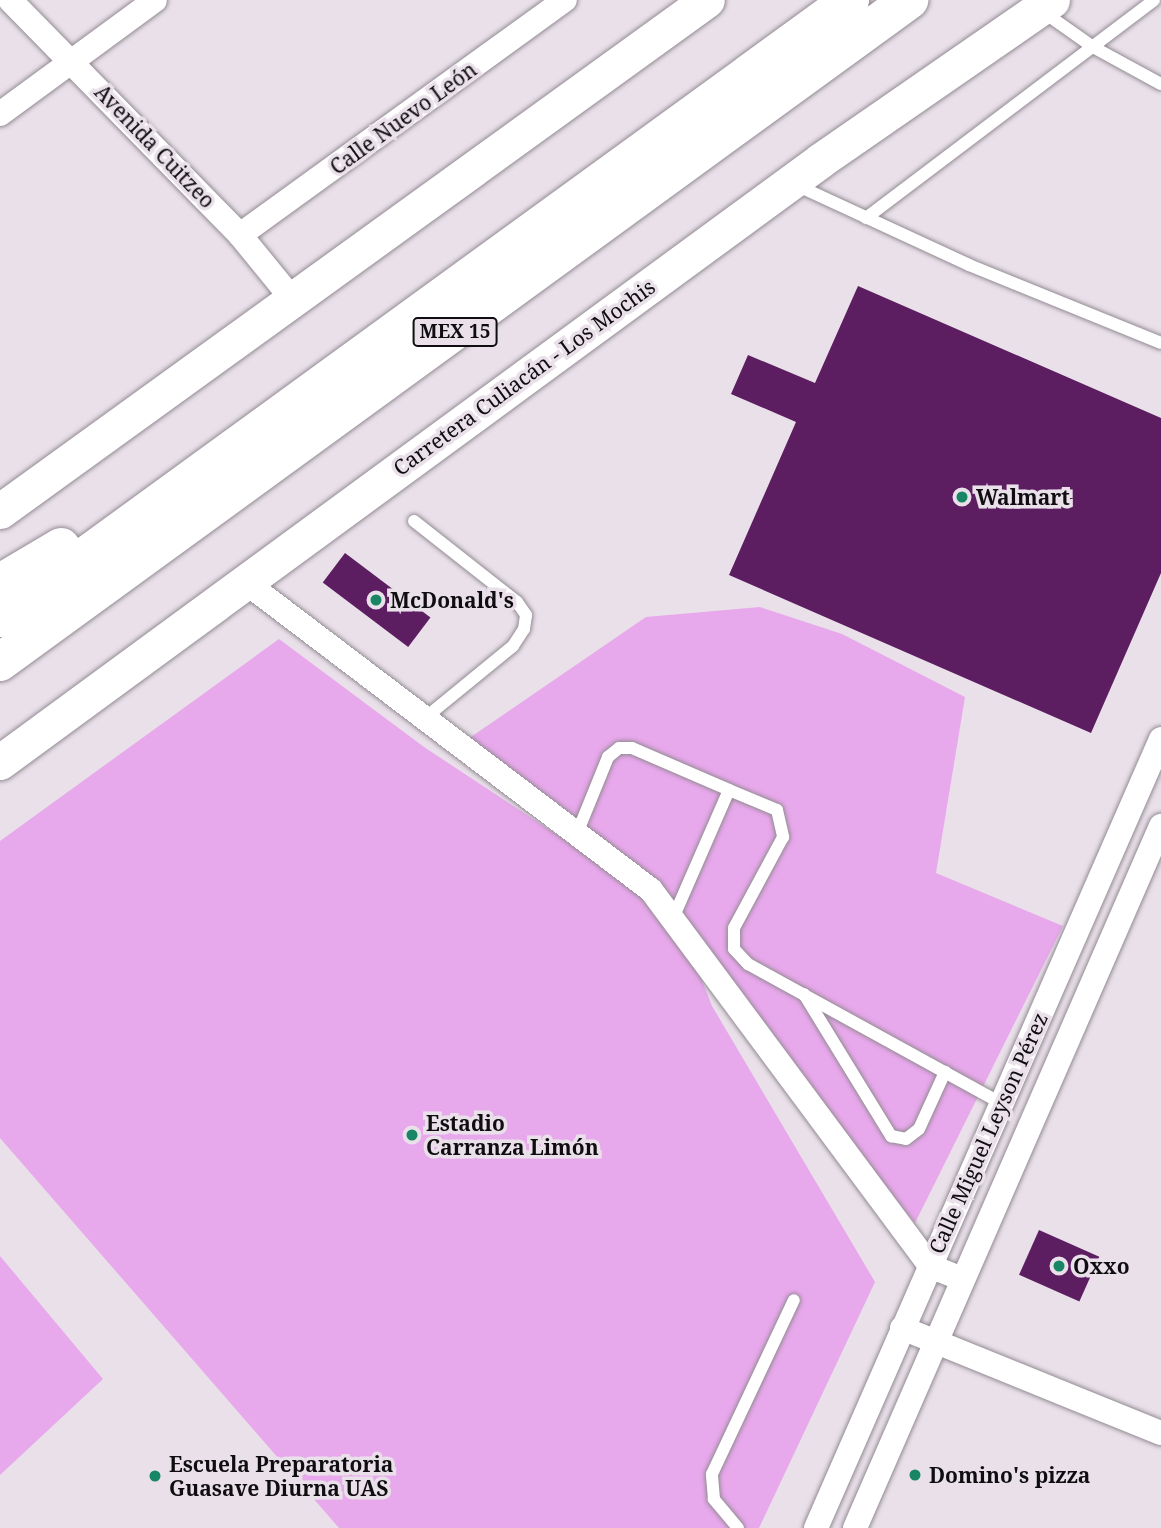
<!DOCTYPE html>
<meta charset="utf-8">
<style>
body{margin:0}
#map{position:relative;width:1161px;height:1528px;overflow:hidden;background:#e9e0e9;font-family:"Noto Serif",serif}
div>[style]{position:absolute}
[style*='--x']{left:calc(var(--x)*1px);top:calc(var(--y)*1px);width:calc(var(--w)*1px);rotate:calc(var(--a)*1deg)}
.green>*{inset:0;background:#e8a8ec}
.building>*{inset:0;background:#5c1d61;transform-origin:0 0}
.roads{filter:drop-shadow(0 0 2px #938b93) drop-shadow(0 0 2px #938b93)}
.service>*{height:12px;margin:-6px;padding:0 6px;transform-origin:6px;border-radius:6px;background:#fff}
.minor>*{height:24px;margin:-12px;padding:0 12px;transform-origin:12px;border-radius:12px;background:#fff}
.secondary>*{height:35px;margin:-17.5px;padding:0 17.5px;transform-origin:17.5px;border-radius:17.5px;background:#fff}
.trunk>*{height:38px;margin:-19px;padding:0 19px;transform-origin:19px;border-radius:19px;background:#fff}
.dots>*{width:19px;height:19px;translate:-50% -50%;box-sizing:border-box;border:4px solid #e9e0e9;border-radius:50%}
span{translate:-50% -50%;white-space:nowrap;text-align:center;line-height:1.15;-webkit-text-stroke:7px #e9e0e9;paint-order:stroke}
.shield-label span{padding:2px 5px;background:#e9e0e9;border:2px solid;border-radius:5px;-webkit-text-stroke-width:0}
.shield-label{font-size:19px;color:#0f0d10;font-weight:700}
.street-label{font-size:21px;color:#0f0d10}
.poi-label{font-size:21px;color:#0f0d10;font-weight:700}
.left{translate:0 -50%;text-align:left}
</style>
<div id="map">
<div class="green">
<div style="clip-path:polygon(760px 607px,842px 634px,965px 697px,936px 873px,1063px 926px,915px 1223px,742px 1008px,695px 963px,712px 1006px,875px 1282px,759px 1528px,339px 1528px,0 1138px,0 841px,279px 639px,424px 747px,571px 844px,462px 743px,646px 617px)"></div>
<div style="clip-path:polygon(0 1256px,103px 1379px,0 1475px)"></div>
</div>
<div class="building">
<div style="clip-path:polygon(858px 286px,1161px 418px,1161px 573px,1091px 733px,729px 575px,796px 422px,731px 394px,748px 355px,815px 383px)"></div>
<div style="left:345px;top:553px;width:107px;height:37px;rotate:37deg"></div>
<div style="left:1039px;top:1230px;width:66px;height:49px;rotate:24deg"></div>
</div>
<div class="roads">
<div class="service">
<div style="--x:1042;--y:11;--w:62;--a:35.2"></div>
<div style="--x:1093;--y:47;--w:77;--a:28.6"></div>
<div style="--x:794;--y:184;--w:193;--a:24.8"></div>
<div style="--x:969;--y:265;--w:207;--a:22.1"></div>
<div style="--x:866;--y:218;--w:361;--a:-37.1"></div>
<div style="--x:414;--y:521;--w:131;--a:38.2"></div>
<div style="--x:517;--y:602;--w:16;--a:55"></div>
<div style="--x:526;--y:615;--w:14;--a:98"></div>
<div style="--x:524;--y:629;--w:20;--a:123"></div>
<div style="--x:513;--y:646;--w:114;--a:140.7"></div>
<div style="--x:578;--y:831;--w:80;--a:-67.9"></div>
<div style="--x:608;--y:757;--w:14;--a:-39"></div>
<div style="--x:619;--y:748;--w:13;--a:0"></div>
<div style="--x:632;--y:748;--w:106;--a:23.4"></div>
<div style="--x:674;--y:916;--w:137;--a:-66.4"></div>
<div style="--x:729;--y:790;--w:52;--a:22.6"></div>
<div style="--x:777;--y:810;--w:28;--a:77"></div>
<div style="--x:783;--y:837;--w:103;--a:118.3"></div>
<div style="--x:734;--y:928;--w:21;--a:90"></div>
<div style="--x:734;--y:949;--w:21;--a:47"></div>
<div style="--x:748;--y:964;--w:289;--a:28.8"></div>
<div style="--x:804;--y:994;--w:167;--a:58.5"></div>
<div style="--x:891;--y:1136;--w:15;--a:11"></div>
<div style="--x:906;--y:1139;--w:16;--a:-38"></div>
<div style="--x:919;--y:1129;--w:63;--a:-65.5"></div>
<div style="--x:738;--y:1528;--w:38;--a:-130"></div>
<div style="--x:714;--y:1499;--w:25;--a:-95"></div>
<div style="--x:712;--y:1474;--w:192;--a:-64.8"></div>
</div>
<div class="minor">
<div style="--x:10;--y:0;--w:329;--a:45.6"></div>
<div style="--x:240;--y:235;--w:84;--a:50.8"></div>
<div style="--x:0;--y:114;--w:192;--a:-36.3"></div>
<div style="--x:240;--y:235;--w:401;--a:-35.9"></div>
<div style="--x:244;--y:581;--w:511;--a:37.21"></div>
<div style="--x:651;--y:890;--w:468;--a:53.4"></div>
<div style="--x:930;--y:1266;--w:35;--a:22"></div>
<div style="--x:902;--y:1328;--w:279;--a:22.1"></div>
<div style="--x:816;--y:1528;--w:861;--a:-66.38"></div>
<div style="--x:855;--y:1528;--w:766;--a:-66.45"></div>
</div>
<div class="secondary">
<div style="--x:0;--y:511;--w:872;--a:-35.86"></div>
<div style="--x:0;--y:762;--w:1018;--a:-36.25"></div>
<div style="--x:821;--y:160;--w:281;--a:-34.7"></div>
</div>
<div class="trunk">
<div style="--x:0;--y:583;--w:71;--a:-30.5"></div>
<div style="--x:0;--y:618;--w:1051;--a:-36.02"></div>
<div style="--x:0;--y:662;--w:1125;--a:-36.06"></div>
</div>
</div>
<div class="dots">
<div style="left:962px;top:497px;background:#188664"></div>
<div style="left:376px;top:600px;background:#188664"></div>
<div style="left:412px;top:1135px;background:#188664"></div>
<div style="left:1059px;top:1266px;background:#188664"></div>
<div style="left:915px;top:1475px;background:#188664"></div>
<div style="left:155px;top:1476px;background:#188664"></div>
</div>
<div class="shield-label">
<span style="left:455px;top:332px">MEX 15</span>
</div>
<div class="street-label">
<span style="left:403px;top:118px;rotate:-36deg">Calle Nuevo León</span>
<span style="left:155px;top:146px;rotate:46deg">Avenida Cuitzeo</span>
<span style="left:524px;top:377px;rotate:-36deg">Carretera Culiacán - Los Mochis</span>
<span style="left:988px;top:1133px;rotate:-66deg">Calle Miguel Leyson Pérez</span>
</div>
<div class="poi-label">
<span class="left" style="left:976px;top:497px">Walmart</span>
<span class="left" style="left:390px;top:600px">McDonald's</span>
<span class="left" style="left:426px;top:1135px">Estadio<br>Carranza Limón</span>
<span class="left" style="left:1073px;top:1266px">Oxxo</span>
<span class="left" style="left:169px;top:1476px">Escuela Preparatoria<br>Guasave Diurna UAS</span>
<span class="left" style="left:929px;top:1475px">Domino's pizza</span>
</div>
</div>
